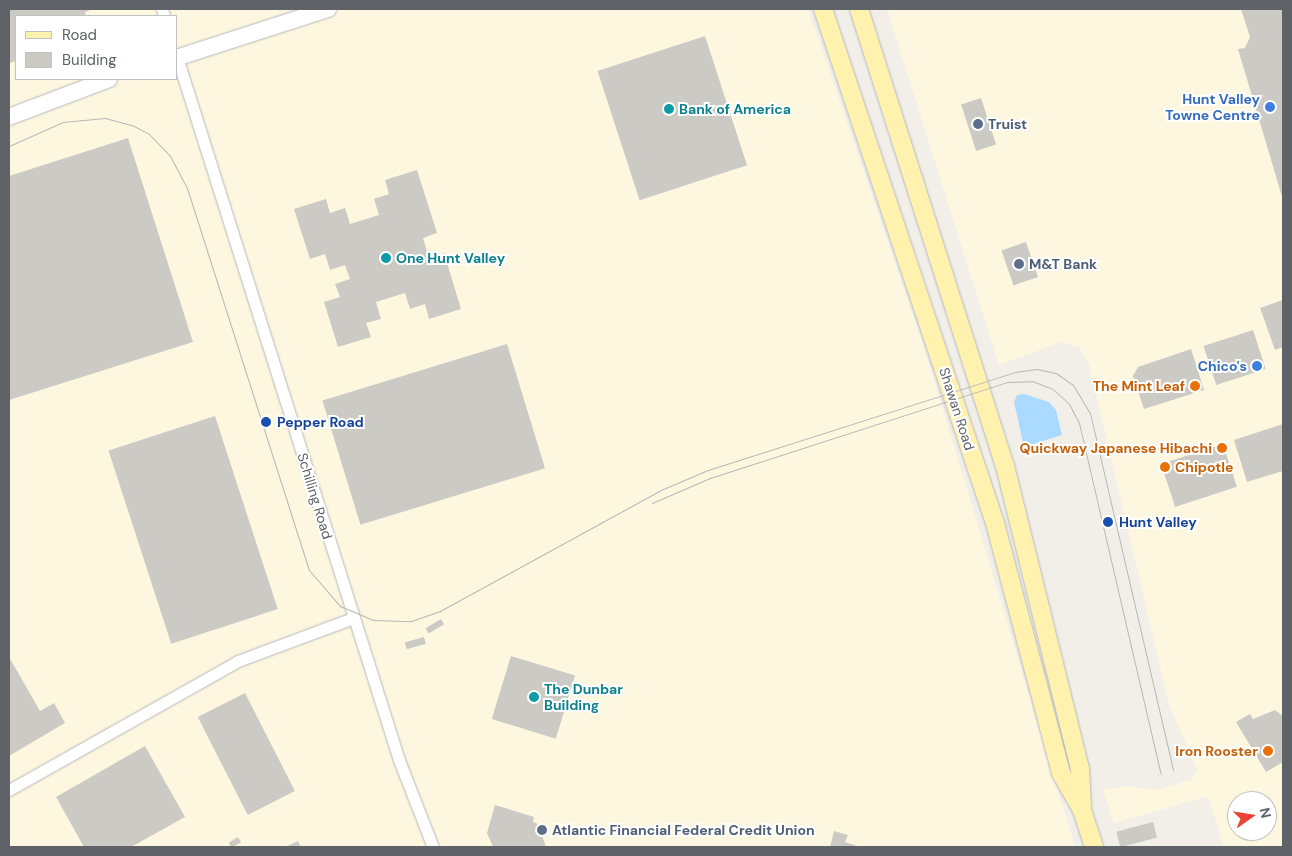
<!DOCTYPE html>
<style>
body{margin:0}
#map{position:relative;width:1292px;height:856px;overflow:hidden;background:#f1efe8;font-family:"DM Sans",sans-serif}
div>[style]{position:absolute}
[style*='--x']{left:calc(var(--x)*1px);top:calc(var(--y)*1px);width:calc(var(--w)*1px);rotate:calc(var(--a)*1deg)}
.commercial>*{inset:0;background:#fef7e0}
.water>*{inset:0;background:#aadaff}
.building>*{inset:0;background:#cccac5;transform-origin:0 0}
.roads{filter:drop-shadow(0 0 1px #b5b8bc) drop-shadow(0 0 1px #b5b8bc)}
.minor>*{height:11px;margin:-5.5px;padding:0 5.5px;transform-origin:5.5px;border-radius:5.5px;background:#fff}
.secondary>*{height:16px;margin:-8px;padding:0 8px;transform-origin:8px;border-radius:8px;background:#fff}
.primary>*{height:18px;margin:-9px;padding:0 9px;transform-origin:9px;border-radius:9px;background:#fff2af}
.tram>*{height:1px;margin:-0.5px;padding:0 0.5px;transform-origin:0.5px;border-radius:0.5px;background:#b6b7b8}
.dots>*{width:14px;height:14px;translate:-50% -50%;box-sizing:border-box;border:2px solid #fff;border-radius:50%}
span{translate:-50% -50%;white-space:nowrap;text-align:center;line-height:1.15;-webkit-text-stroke:4px #fff;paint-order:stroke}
.shop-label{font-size:14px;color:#366cbe;font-weight:700}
.right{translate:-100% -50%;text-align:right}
.culture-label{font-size:14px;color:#0d838f;font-weight:700}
.left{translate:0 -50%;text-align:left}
.service-label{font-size:14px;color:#4e5e75;font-weight:700}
.food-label{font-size:14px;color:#c56008;font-weight:700}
.street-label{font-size:14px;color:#5f6368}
.transit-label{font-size:14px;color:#164399;font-weight:700}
.frame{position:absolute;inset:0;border:10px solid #5f6368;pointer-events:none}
.legend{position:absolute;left:15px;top:15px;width:162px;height:65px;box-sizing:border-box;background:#fff;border:1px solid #bfc1c3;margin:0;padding:6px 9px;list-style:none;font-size:15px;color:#5f6368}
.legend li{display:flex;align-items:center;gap:10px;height:25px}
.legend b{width:25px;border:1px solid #bfc1c3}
.north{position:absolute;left:1227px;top:791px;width:50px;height:50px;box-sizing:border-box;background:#fff;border:1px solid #bfc1c3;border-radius:50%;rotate:77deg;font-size:14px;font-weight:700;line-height:20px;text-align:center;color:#5f6368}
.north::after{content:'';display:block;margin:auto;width:18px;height:22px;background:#ea4335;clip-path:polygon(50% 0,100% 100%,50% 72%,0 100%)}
</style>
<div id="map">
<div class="commercial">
<div style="clip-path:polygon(evenodd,9px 9px,808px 9px,923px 344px,1075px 847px,9px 847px,9px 9px,16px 16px,176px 16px,176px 79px,16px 79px,16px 16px)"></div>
<div style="clip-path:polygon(evenodd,887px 9px,1283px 9px,1283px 847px,1224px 847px,1208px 796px,1114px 823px,1103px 790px,1128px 786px,1157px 790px,1191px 780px,1198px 771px,1169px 704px,1089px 364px,1079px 347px,1062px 342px,999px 365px,887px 9px,1237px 801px,1267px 801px,1267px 831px,1237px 831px,1237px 801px)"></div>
</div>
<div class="water">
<div style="clip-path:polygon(1024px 394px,1049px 402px,1056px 410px,1062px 435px,1024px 447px,1014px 402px,1017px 395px)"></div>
</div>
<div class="building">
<div style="clip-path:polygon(9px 9px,93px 9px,85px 12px,86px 16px,16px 16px,16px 61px,9px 63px)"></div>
<div style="clip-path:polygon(1241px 9px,1283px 9px,1283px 200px,1238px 49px,1245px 48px,1250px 37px)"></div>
<div style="left:705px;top:36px;width:136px;height:113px;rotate:72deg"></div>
<div style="left:981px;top:98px;width:49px;height:21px;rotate:72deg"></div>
<div style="clip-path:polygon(128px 138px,193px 342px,9px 400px,9px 176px)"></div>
<div style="clip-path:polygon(417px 170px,437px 233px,423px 238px,429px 258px,444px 253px,461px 309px,429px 319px,425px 304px,410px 309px,405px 293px,376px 302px,381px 319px,366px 323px,371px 337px,338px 347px,324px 302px,340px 297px,335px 284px,350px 279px,345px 265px,330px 270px,325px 254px,310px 259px,294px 209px,326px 199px,330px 213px,345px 208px,350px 224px,379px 215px,374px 199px,389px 194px,385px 180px)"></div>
<div style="left:1026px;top:242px;width:37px;height:26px;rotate:71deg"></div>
<div style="clip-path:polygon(1283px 300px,1283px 347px,1275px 350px,1260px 308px)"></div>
<div style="left:1253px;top:330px;width:41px;height:52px;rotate:72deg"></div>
<div style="left:507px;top:344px;width:130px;height:193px;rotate:73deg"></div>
<div style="clip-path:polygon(1191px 349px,1204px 390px,1144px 409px,1133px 376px,1138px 367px)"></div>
<div style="left:215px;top:416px;width:203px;height:112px;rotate:72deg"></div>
<div style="clip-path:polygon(1283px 424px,1283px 471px,1247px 482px,1234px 440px)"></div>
<div style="left:1223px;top:444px;width:45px;height:65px;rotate:72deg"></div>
<div style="left:441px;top:619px;width:6px;height:18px;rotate:59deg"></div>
<div style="left:424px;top:637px;width:7px;height:20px;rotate:74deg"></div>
<div style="left:511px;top:656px;width:67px;height:66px;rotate:17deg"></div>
<div style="clip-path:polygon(9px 657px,40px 711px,54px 703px,65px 723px,9px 756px)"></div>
<div style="left:245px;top:693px;width:110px;height:53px;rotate:63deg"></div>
<div style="clip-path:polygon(1275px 710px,1283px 716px,1283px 762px,1266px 772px,1236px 722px,1250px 714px,1253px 719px)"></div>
<div style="clip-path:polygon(145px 746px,185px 817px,131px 847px,84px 847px,56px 797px)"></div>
<div style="clip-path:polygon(495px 805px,534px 817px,533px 822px,538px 824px,546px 847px,493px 847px,487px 833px)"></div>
<div style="left:1153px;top:822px;width:16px;height:38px;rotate:75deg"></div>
<div style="clip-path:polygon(834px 831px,848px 835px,845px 842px,860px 847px,830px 847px)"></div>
<div style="left:238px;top:837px;width:6px;height:11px;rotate:59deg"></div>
<div style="clip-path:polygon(298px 841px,301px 847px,285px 847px)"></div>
</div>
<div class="roads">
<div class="minor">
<div style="--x:162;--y:9;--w:7;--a:74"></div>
<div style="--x:176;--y:54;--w:740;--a:72.47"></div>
<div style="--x:399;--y:760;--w:93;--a:68.7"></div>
<div style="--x:9;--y:790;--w:263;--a:-29.4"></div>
<div style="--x:238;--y:661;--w:123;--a:-20.5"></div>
</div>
<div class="secondary">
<div style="--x:176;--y:58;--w:160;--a:-17.9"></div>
<div style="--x:9;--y:117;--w:107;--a:-20.8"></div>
</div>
<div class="primary">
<div style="--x:823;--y:9;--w:542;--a:71.5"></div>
<div style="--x:995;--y:523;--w:259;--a:75.2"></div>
<div style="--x:1061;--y:773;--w:43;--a:60.4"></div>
<div style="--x:1082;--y:810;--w:39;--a:72"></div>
<div style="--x:859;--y:9;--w:480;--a:72.3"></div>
<div style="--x:1005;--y:466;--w:311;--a:76.1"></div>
<div style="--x:1080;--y:768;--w:38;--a:87"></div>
</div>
</div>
<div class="tram">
<div style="--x:9;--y:146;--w:59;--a:-24"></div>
<div style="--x:63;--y:122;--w:42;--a:-5.4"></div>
<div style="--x:105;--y:118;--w:28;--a:15"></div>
<div style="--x:132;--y:125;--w:19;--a:28"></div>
<div style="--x:149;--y:134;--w:30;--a:46"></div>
<div style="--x:170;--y:156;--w:36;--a:62"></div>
<div style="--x:187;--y:188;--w:401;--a:72.3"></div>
<div style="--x:309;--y:570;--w:48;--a:49.3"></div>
<div style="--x:340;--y:606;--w:36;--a:23"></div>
<div style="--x:373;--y:620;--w:38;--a:2"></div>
<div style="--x:411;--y:621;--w:31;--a:-19"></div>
<div style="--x:440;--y:611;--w:252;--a:-28.7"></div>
<div style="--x:661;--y:490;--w:51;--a:-23.1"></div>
<div style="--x:708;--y:470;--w:322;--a:-17.7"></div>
<div style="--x:1015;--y:372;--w:22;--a:-8"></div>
<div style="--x:1037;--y:369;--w:19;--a:12"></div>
<div style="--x:1056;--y:373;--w:21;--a:35"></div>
<div style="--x:1073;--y:385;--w:33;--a:59"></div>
<div style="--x:1090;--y:413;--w:367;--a:76.9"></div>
<div style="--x:652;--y:503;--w:63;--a:-23.3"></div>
<div style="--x:710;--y:478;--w:312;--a:-17.9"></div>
<div style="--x:1007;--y:382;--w:25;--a:-2"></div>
<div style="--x:1032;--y:381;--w:22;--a:21"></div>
<div style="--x:1053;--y:389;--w:22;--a:43"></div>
<div style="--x:1069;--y:404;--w:21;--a:62"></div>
<div style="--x:1079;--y:423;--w:360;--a:76.9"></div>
</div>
<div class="dots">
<div style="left:1270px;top:107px;background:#3f7fe0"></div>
<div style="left:669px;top:109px;background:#0f9aa8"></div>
<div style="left:978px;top:124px;background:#5c6f8a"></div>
<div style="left:386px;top:258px;background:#0f9aa8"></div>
<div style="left:1019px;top:264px;background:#5c6f8a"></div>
<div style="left:1257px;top:366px;background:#3f7fe0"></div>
<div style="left:1195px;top:386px;background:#e8710a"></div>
<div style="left:266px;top:422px;background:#1a4fb4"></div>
<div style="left:1222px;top:448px;background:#e8710a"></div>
<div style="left:1165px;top:467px;background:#e8710a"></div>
<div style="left:1108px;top:522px;background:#1a4fb4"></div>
<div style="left:534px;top:697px;background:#0f9aa8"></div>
<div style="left:1268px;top:751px;background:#e8710a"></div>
<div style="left:542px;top:830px;background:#5c6f8a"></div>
</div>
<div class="shop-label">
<span class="right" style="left:1260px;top:107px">Hunt Valley<br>Towne Centre</span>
<span class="right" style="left:1247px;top:366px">Chico's</span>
</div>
<div class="culture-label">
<span class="left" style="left:679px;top:109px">Bank of America</span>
<span class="left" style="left:396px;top:258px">One Hunt Valley</span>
<span class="left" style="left:544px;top:697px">The Dunbar<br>Building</span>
</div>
<div class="service-label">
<span class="left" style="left:988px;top:124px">Truist</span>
<span class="left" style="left:1029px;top:264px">M&amp;T Bank</span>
<span class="left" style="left:552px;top:830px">Atlantic Financial Federal Credit Union</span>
</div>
<div class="food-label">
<span class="right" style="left:1185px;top:386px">The Mint Leaf</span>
<span class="right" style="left:1212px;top:448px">Quickway Japanese Hibachi</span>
<span class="left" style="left:1175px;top:467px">Chipotle</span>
<span class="right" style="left:1258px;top:751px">Iron Rooster</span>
</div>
<div class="street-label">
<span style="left:957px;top:409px;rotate:72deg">Shawan Road</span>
<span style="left:315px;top:496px;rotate:73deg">Schilling Road</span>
</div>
<div class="transit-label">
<span class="left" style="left:277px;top:422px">Pepper Road</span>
<span class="left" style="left:1119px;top:522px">Hunt Valley</span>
</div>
<div class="frame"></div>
<ul class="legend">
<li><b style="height:6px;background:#fff2af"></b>Road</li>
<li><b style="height:14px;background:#cccac5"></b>Building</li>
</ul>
<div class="north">N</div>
</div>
